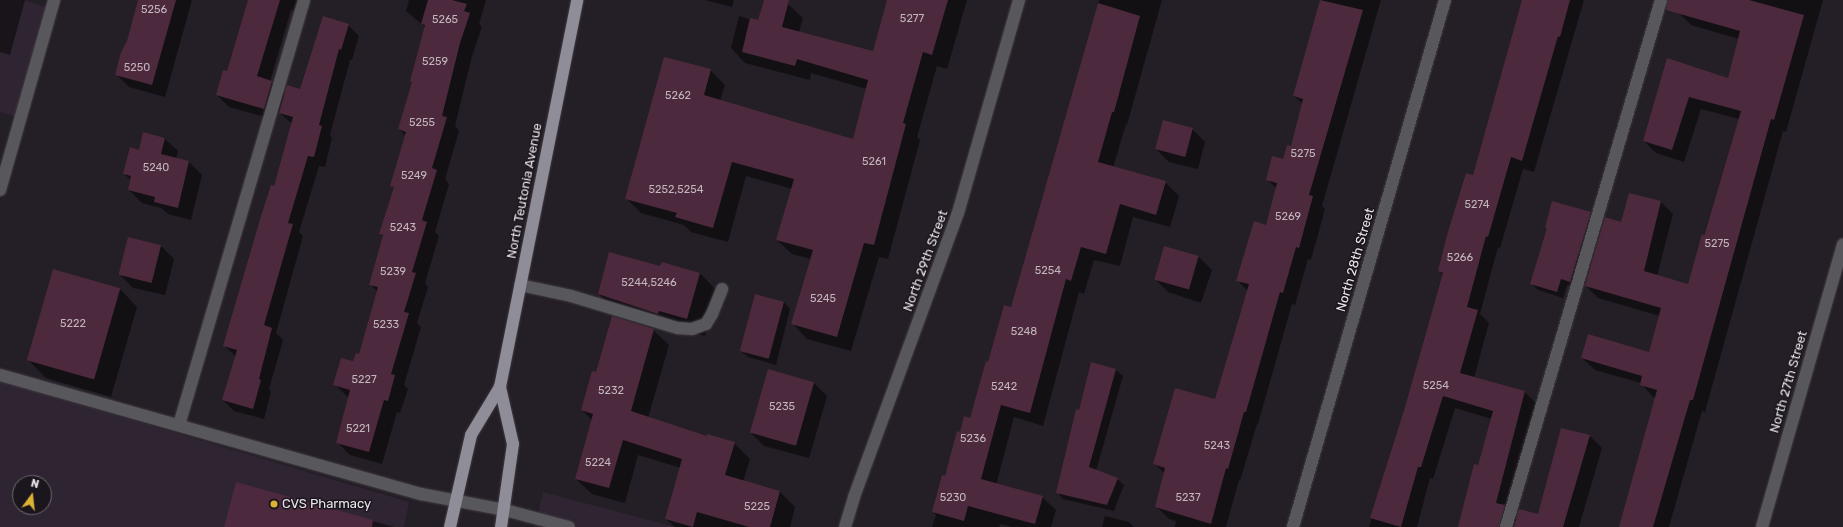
<!DOCTYPE html>
<style>
body{margin:0}
#map{position:relative;width:1843px;height:527px;overflow:hidden;background:#241e26;font-family:Rubik,sans-serif}
div>[style]{position:absolute}
[style*='--x']{left:calc(var(--x)*1px);top:calc(var(--y)*1px);width:calc(var(--w)*1px);rotate:calc(var(--a)*1deg)}
.built>*{inset:0;background:#2f2532}
.shadow>*{inset:0;background:#0007}
.building>*{inset:0;background:#4c293d;transform-origin:0 0}
.roads{filter:drop-shadow(0 0 1px #403a41) drop-shadow(0 0 1px #403a41)}
.minor>*{height:12px;margin:-6px;padding:0 6px;transform-origin:6px;border-radius:6px;background:#58575c}
.major>*{height:12px;margin:-6px;padding:0 6px;transform-origin:6px;border-radius:6px;background:#8f8d98}
.dots>*{width:11px;height:11px;translate:-50% -50%;box-sizing:border-box;border:2px solid #1b151d;border-radius:50%}
span{translate:-50% -50%;white-space:nowrap;text-align:center;line-height:1.15;-webkit-text-stroke:3px #1b151d;paint-order:stroke}
.number-label{font-size:11px;color:#c2b5bf}
.number-label span{-webkit-text-stroke-width:0}
.street-label{font-size:13px;color:#e9e4ea}
.poi-label{font-size:13px;color:#e9e4ea}
.left{translate:0 -50%;text-align:left}
.north{position:absolute;left:12px;top:475px;width:40px;height:40px;box-sizing:border-box;background:#1b151d;border:1px solid #6d686f;border-radius:50%;rotate:15deg;font-size:11px;font-weight:700;line-height:16px;text-align:center;color:#e9e4ea}
.north::after{content:'';display:block;margin:auto;width:14px;height:18px;background:#dbb233;clip-path:polygon(50% 0,100% 100%,50% 72%,0 100%)}
</style>
<div id="map">
<div class="built">
<div style="clip-path:polygon(0 0,21px 0,52px 8px,21px 118px,0 112px)"></div>
<div style="clip-path:polygon(evenodd,0 381px,409px 502px,404px 527px,0 527px,0 381px,20px 483px,44px 483px,44px 507px,20px 507px,20px 483px)"></div>
<div style="clip-path:polygon(543px 492px,675px 527px,535px 527px)"></div>
</div>
<div class="shadow">
<div style="clip-path:polygon(0 0,25px 0,10px 55px,0 52px)"></div>
<div style="clip-path:polygon(139px 0,192px 0,165px 97px,129px 87px,116px 74px,128px 42px)"></div>
<div style="clip-path:polygon(251px 0,297px 0,293px 11px,291px 10px,270px 81px,285px 95px,301px 90px,348px 25px,359px 36px,352px 60px,350px 60px,330px 135px,332px 138px,325px 167px,319px 166px,299px 232px,303px 236px,276px 333px,283px 340px,269px 389px,271px 391px,264px 419px,234px 411px,223px 400px,236px 357px,224px 345px,275px 187px,292px 124px,278px 111px,276px 120px,229px 107px,217px 95px,228px 73px)"></div>
<div style="clip-path:polygon(409px 0,486px 0,479px 24px,482px 27px,472px 56px,455px 126px,459px 131px,445px 179px,449px 184px,435px 232px,439px 236px,425px 283px,428px 287px,417px 323px,421px 327px,404px 385px,408px 389px,400px 413px,397px 412px,382px 464px,350px 455px,337px 442px,349px 398px,334px 384px,360px 355px,378px 292px,370px 284px,384px 237px,380px 234px,394px 188px,391px 185px,406px 136px,399px 129px,413px 83px,425px 27px,406px 11px)"></div>
<div style="clip-path:polygon(705px 0,734px 0,732px 7px)"></div>
<div style="clip-path:polygon(765px 0,775px 0,788px 4px,803px 18px,799px 32px,873px 52px,889px 0,967px 0,947px 69px,937px 66px,917px 137px,920px 140px,888px 259px,879px 257px,851px 351px,807px 339px,793px 324px,811px 259px,792px 254px,777px 240px,792px 189px,746px 176px,728px 242px,691px 232px,684px 225px,641px 213px,626px 198px,710px 70px,725px 85px,720px 101px,854px 140px,867px 89px,811px 73px,810px 80px,745px 63px,731px 48px,739px 16px,759px 22px)"></div>
<div style="clip-path:polygon(1099px 0,1162px 0,1127px 125px,1126px 124px,1113px 168px,1165px 182px,1179px 196px,1170px 227px,1133px 217px,1120px 266px,1094px 260px,1084px 294px,1079px 292px,1043px 426px,1014px 417px,996px 485px,1042px 497px,1056px 510px,1051px 527px,1013px 527px,1001px 524px,999px 527px,932px 527px,936px 515px,933px 512px,961px 433px,971px 419px,989px 363px,1011px 308px)"></div>
<div style="clip-path:polygon(1322px 0,1381px 0,1322px 206px,1325px 209px,1311px 260px,1308px 259px,1295px 305px,1292px 304px,1258px 424px,1257px 424px,1240px 481px,1239px 480px,1226px 527px,1175px 527px,1176px 521px,1169px 519px,1156px 506px,1165px 474px,1154px 463px,1216px 400px,1248px 291px,1238px 281px,1267px 226px,1277px 189px,1267px 179px,1284px 160px,1291px 147px,1303px 104px,1294px 96px)"></div>
<div style="clip-path:polygon(1523px 0,1584px 0,1534px 172px,1523px 169px,1500px 248px,1498px 247px,1480px 314px,1489px 323px,1474px 378px,1525px 392px,1537px 404px,1509px 511px,1517px 519px,1538px 515px,1590px 436px,1602px 448px,1579px 527px,1459px 527px,1492px 419px,1455px 408px,1433px 479px,1430px 478px,1417px 527px,1369px 527px,1419px 362px,1443px 275px,1439px 271px,1473px 177px)"></div>
<div style="clip-path:polygon(1683px 0,1823px 0,1786px 132px,1783px 131px,1705px 412px,1702px 411px,1669px 527px,1620px 527px,1656px 398px,1653px 397px,1641px 383px,1595px 370px,1582px 358px,1650px 353px,1660px 316px,1598px 298px,1586px 286px,1622px 223px,1661px 202px,1673px 214px,1657px 276px,1689px 285px,1739px 119px,1701px 109px,1684px 162px,1656px 153px,1644px 141px,1667px 60px,1729px 79px,1739px 39px,1691px 25px,1679px 13px)"></div>
<div style="clip-path:polygon(1192px 129px,1205px 142px,1198px 169px,1169px 162px,1156px 149px)"></div>
<div style="clip-path:polygon(144px 133px,165px 139px,178px 151px,176px 159px,189px 162px,202px 175px,191px 220px,168px 214px,161px 208px,142px 203px,129px 190px,131px 180px,124px 174px,140px 151px)"></div>
<div style="clip-path:polygon(1590px 213px,1597px 220px,1577px 288px,1567px 285px,1563px 298px,1538px 290px,1532px 284px,1548px 229px,1546px 227px)"></div>
<div style="clip-path:polygon(129px 238px,161px 246px,174px 259px,165px 295px,133px 288px,120px 275px)"></div>
<div style="clip-path:polygon(1199px 257px,1212px 270px,1201px 303px,1168px 292px,1155px 279px)"></div>
<div style="clip-path:polygon(661px 268px,700px 273px,717px 291px,705px 336px,617px 312px,599px 294px)"></div>
<div style="clip-path:polygon(120px 289px,137px 307px,111px 397px,46px 378px,28px 360px)"></div>
<div style="clip-path:polygon(756px 295px,784px 302px,790px 309px,776px 365px,748px 357px,741px 351px)"></div>
<div style="clip-path:polygon(653px 330px,669px 345px,648px 418px,707px 437px,734px 443px,750px 459px,743px 482px,780px 492px,795px 507px,790px 527px,675px 527px,666px 519px,681px 468px,638px 455px,625px 503px,592px 494px,576px 479px,592px 420px,582px 410px,597px 374px)"></div>
<div style="clip-path:polygon(1092px 363px,1116px 370px,1123px 376px,1096px 471px,1117px 479px,1124px 485px,1114px 511px,1063px 499px,1057px 492px)"></div>
<div style="clip-path:polygon(769px 370px,814px 383px,827px 396px,809px 458px,764px 446px,751px 433px)"></div>
<div style="clip-path:polygon(237px 483px,394px 527px,225px 527px)"></div>
<div style="clip-path:polygon(1105px 516px,1129px 522px,1134px 527px,1102px 527px)"></div>
</div>
<div class="building">
<div style="clip-path:polygon(138px 0,176px 0,152px 85px,115px 75px,121px 52px,127px 41px)"></div>
<div style="clip-path:polygon(248px 0,280px 0,257px 76px,272px 81px,264px 109px,216px 95px,223px 70px,227px 71px)"></div>
<div style="clip-path:polygon(428px 0,452px 0,467px 4px,464px 11px,470px 13px,460px 43px,442px 116px,447px 117px,432px 168px,437px 170px,422px 220px,427px 222px,412px 272px,416px 273px,404px 312px,409px 313px,391px 374px,395px 375px,388px 401px,384px 400px,369px 452px,336px 443px,350px 390px,333px 385px,341px 358px,353px 361px,356px 353px,359px 354px,378px 287px,369px 285px,383px 235px,379px 234px,394px 187px,390px 186px,406px 132px,398px 129px,412px 82px,410px 81px,425px 25px,421px 24px)"></div>
<div style="clip-path:polygon(764px 0,789px 0,782px 27px,873px 51px,887px 0,948px 0,932px 55px,923px 52px,903px 123px,906px 124px,874px 245px,864px 243px,837px 337px,791px 324px,813px 250px,776px 240px,794px 179px,732px 162px,713px 228px,675px 217px,677px 213px,625px 199px,664px 57px,711px 69px,704px 95px,853px 139px,868px 80px,797px 59px,795px 66px,742px 52px,750px 18px,758px 20px)"></div>
<div style="clip-path:polygon(1320px 0,1363px 10px,1309px 195px,1313px 196px,1299px 248px,1296px 247px,1283px 293px,1280px 292px,1246px 412px,1244px 412px,1228px 469px,1226px 468px,1211px 524px,1155px 507px,1165px 468px,1153px 464px,1175px 388px,1215px 399px,1249px 284px,1236px 281px,1254px 221px,1266px 225px,1277px 183px,1266px 180px,1272px 156px,1283px 159px,1287px 145px,1291px 146px,1303px 99px,1293px 96px)"></div>
<div style="clip-path:polygon(1522px 0,1570px 0,1560px 37px,1558px 36px,1522px 161px,1511px 157px,1488px 237px,1486px 236px,1467px 307px,1478px 310px,1460px 373px,1525px 391px,1496px 503px,1505px 505px,1499px 527px,1458px 527px,1474px 464px,1478px 465px,1493px 411px,1443px 396px,1421px 467px,1418px 467px,1401px 527px,1370px 518px,1405px 407px,1443px 273px,1438px 271px,1447px 235px,1466px 173px,1473px 175px)"></div>
<div style="clip-path:polygon(1668px 0,1749px 0,1804px 15px,1774px 120px,1771px 119px,1693px 400px,1690px 400px,1653px 527px,1619px 527px,1657px 390px,1640px 385px,1642px 376px,1581px 358px,1588px 334px,1649px 352px,1661px 308px,1585px 286px,1605px 217px,1621px 222px,1629px 193px,1661px 201px,1644px 271px,1688px 284px,1702px 234px,1704px 236px,1741px 111px,1689px 97px,1672px 150px,1643px 141px,1667px 58px,1728px 78px,1740px 31px,1666px 10px)"></div>
<div style="clip-path:polygon(1098px 3px,1140px 16px,1114px 112px,1112px 112px,1098px 162px,1166px 181px,1156px 215px,1120px 204px,1106px 254px,1081px 247px,1071px 281px,1066px 279px,1030px 413px,1001px 405px,981px 479px,1043px 496px,1035px 524px,968px 506px,964px 521px,932px 512px,942px 475px,945px 476px,957px 431px,960px 432px,964px 416px,970px 418px,986px 361px,988px 362px,1004px 305px,1011px 307px)"></div>
<div style="clip-path:polygon(323px 16px,349px 24px,341px 50px,339px 49px,319px 125px,322px 126px,314px 157px,308px 156px,288px 223px,293px 224px,264px 325px,272px 328px,259px 379px,261px 380px,253px 409px,222px 400px,237px 350px,223px 346px,261px 216px,271px 185px,274px 186px,293px 117px,279px 113px,287px 85px,300px 89px)"></div>
<div style="left:1163px;top:120px;width:31px;height:30px;rotate:15deg"></div>
<div style="clip-path:polygon(143px 132px,165px 138px,161px 154px,189px 161px,178px 208px,154px 202px,155px 197px,128px 190px,131px 176px,123px 174px,130px 147px,139px 150px)"></div>
<div style="clip-path:polygon(1552px 201px,1591px 212px,1570px 282px,1561px 279px,1557px 292px,1530px 284px,1547px 228px,1545px 228px)"></div>
<div style="left:128px;top:237px;width:34px;height:39px;rotate:14deg"></div>
<div style="left:1164px;top:246px;width:36px;height:35px;rotate:16deg"></div>
<div style="clip-path:polygon(609px 252px,660px 266px,662px 262px,700px 273px,687px 319px,659px 311px,658px 314px,598px 294px)"></div>
<div style="left:53px;top:269px;width:70px;height:95px;rotate:16deg"></div>
<div style="left:755px;top:294px;width:30px;height:59px;rotate:15deg"></div>
<div style="clip-path:polygon(612px 316px,654px 329px,631px 411px,707px 436px,707px 434px,735px 442px,725px 475px,780px 491px,770px 527px,749px 527px,697px 512px,693px 527px,665px 519px,682px 459px,623px 440px,609px 488px,575px 479px,593px 414px,581px 410px,592px 371px,596px 372px)"></div>
<div style="clip-path:polygon(1091px 362px,1116px 369px,1089px 467px,1118px 478px,1107px 505px,1056px 493px,1076px 409px,1079px 410px)"></div>
<div style="left:768px;top:369px;width:48px;height:66px;rotate:16deg"></div>
<div style="clip-path:polygon(1561px 428px,1590px 435px,1563px 527px,1514px 527px,1519px 509px,1538px 514px)"></div>
<div style="clip-path:polygon(236px 482px,373px 520px,372px 527px,224px 527px)"></div>
</div>
<div class="roads">
<div class="minor">
<div style="--x:0;--y:190;--w:198;--a:-74.1"></div>
<div style="--x:520;--y:285;--w:52;--a:12.2"></div>
<div style="--x:571;--y:296;--w:112;--a:16.7"></div>
<div style="--x:678;--y:328;--w:14;--a:4"></div>
<div style="--x:692;--y:329;--w:15;--a:-20"></div>
<div style="--x:706;--y:324;--w:12;--a:-59"></div>
<div style="--x:712;--y:314;--w:27;--a:-68"></div>
<div style="--x:0;--y:375;--w:437;--a:15.8"></div>
<div style="--x:421;--y:494;--w:86;--a:10.8"></div>
<div style="--x:505;--y:510;--w:66;--a:14.9"></div>
<div style="--x:179;--y:425;--w:443;--a:-73.6"></div>
<div style="--x:845;--y:527;--w:31;--a:-73"></div>
<div style="--x:854;--y:497;--w:302;--a:-69.9"></div>
<div style="--x:958;--y:213;--w:222;--a:-74"></div>
<div style="--x:1293;--y:527;--w:548;--a:-73.91"></div>
<div style="--x:1506;--y:527;--w:549;--a:-73.61"></div>
<div style="--x:1762;--y:527;--w:294;--a:-74"></div>
</div>
<div class="major">
<div style="--x:500;--y:387;--w:58;--a:77.2"></div>
<div style="--x:513;--y:444;--w:84;--a:98.2"></div>
<div style="--x:450;--y:527;--w:94;--a:-77.1"></div>
<div style="--x:471;--y:435;--w:56;--a:-58.9"></div>
<div style="--x:500;--y:387;--w:395;--a:-78.7"></div>
</div>
</div>
<div class="dots">
<div style="left:274px;top:504px;background:#dbb233"></div>
</div>
<div class="number-label">
<span style="left:154px;top:10px">5256</span>
<span style="left:912px;top:19px">5277</span>
<span style="left:445px;top:20px">5265</span>
<span style="left:435px;top:62px">5259</span>
<span style="left:137px;top:68px">5250</span>
<span style="left:678px;top:96px">5262</span>
<span style="left:422px;top:123px">5255</span>
<span style="left:1303px;top:154px">5275</span>
<span style="left:874px;top:162px">5261</span>
<span style="left:156px;top:168px">5240</span>
<span style="left:414px;top:176px">5249</span>
<span style="left:676px;top:190px">5252,5254</span>
<span style="left:1477px;top:205px">5274</span>
<span style="left:1288px;top:217px">5269</span>
<span style="left:403px;top:228px">5243</span>
<span style="left:1717px;top:244px">5275</span>
<span style="left:1460px;top:258px">5266</span>
<span style="left:1048px;top:271px">5254</span>
<span style="left:393px;top:272px">5239</span>
<span style="left:649px;top:283px">5244,5246</span>
<span style="left:823px;top:299px">5245</span>
<span style="left:73px;top:324px">5222</span>
<span style="left:386px;top:325px">5233</span>
<span style="left:1024px;top:332px">5248</span>
<span style="left:364px;top:380px">5227</span>
<span style="left:1436px;top:386px">5254</span>
<span style="left:1004px;top:387px">5242</span>
<span style="left:611px;top:391px">5232</span>
<span style="left:782px;top:407px">5235</span>
<span style="left:358px;top:429px">5221</span>
<span style="left:973px;top:439px">5236</span>
<span style="left:1217px;top:446px">5243</span>
<span style="left:598px;top:463px">5224</span>
<span style="left:953px;top:498px">5230</span>
<span style="left:1188px;top:498px">5237</span>
<span style="left:757px;top:507px">5225</span>
</div>
<div class="street-label">
<span style="left:525px;top:191px;rotate:-79deg">North Teutonia Avenue</span>
<span style="left:1356px;top:260px;rotate:-74deg">North 28th Street</span>
<span style="left:926px;top:261px;rotate:-70deg">North 29th Street</span>
<span style="left:1789px;top:382px;rotate:-74deg">North 27th Street</span>
</div>
<div class="poi-label">
<span class="left" style="left:282px;top:504px">CVS Pharmacy</span>
</div>
<div class="north">N</div>
</div>
